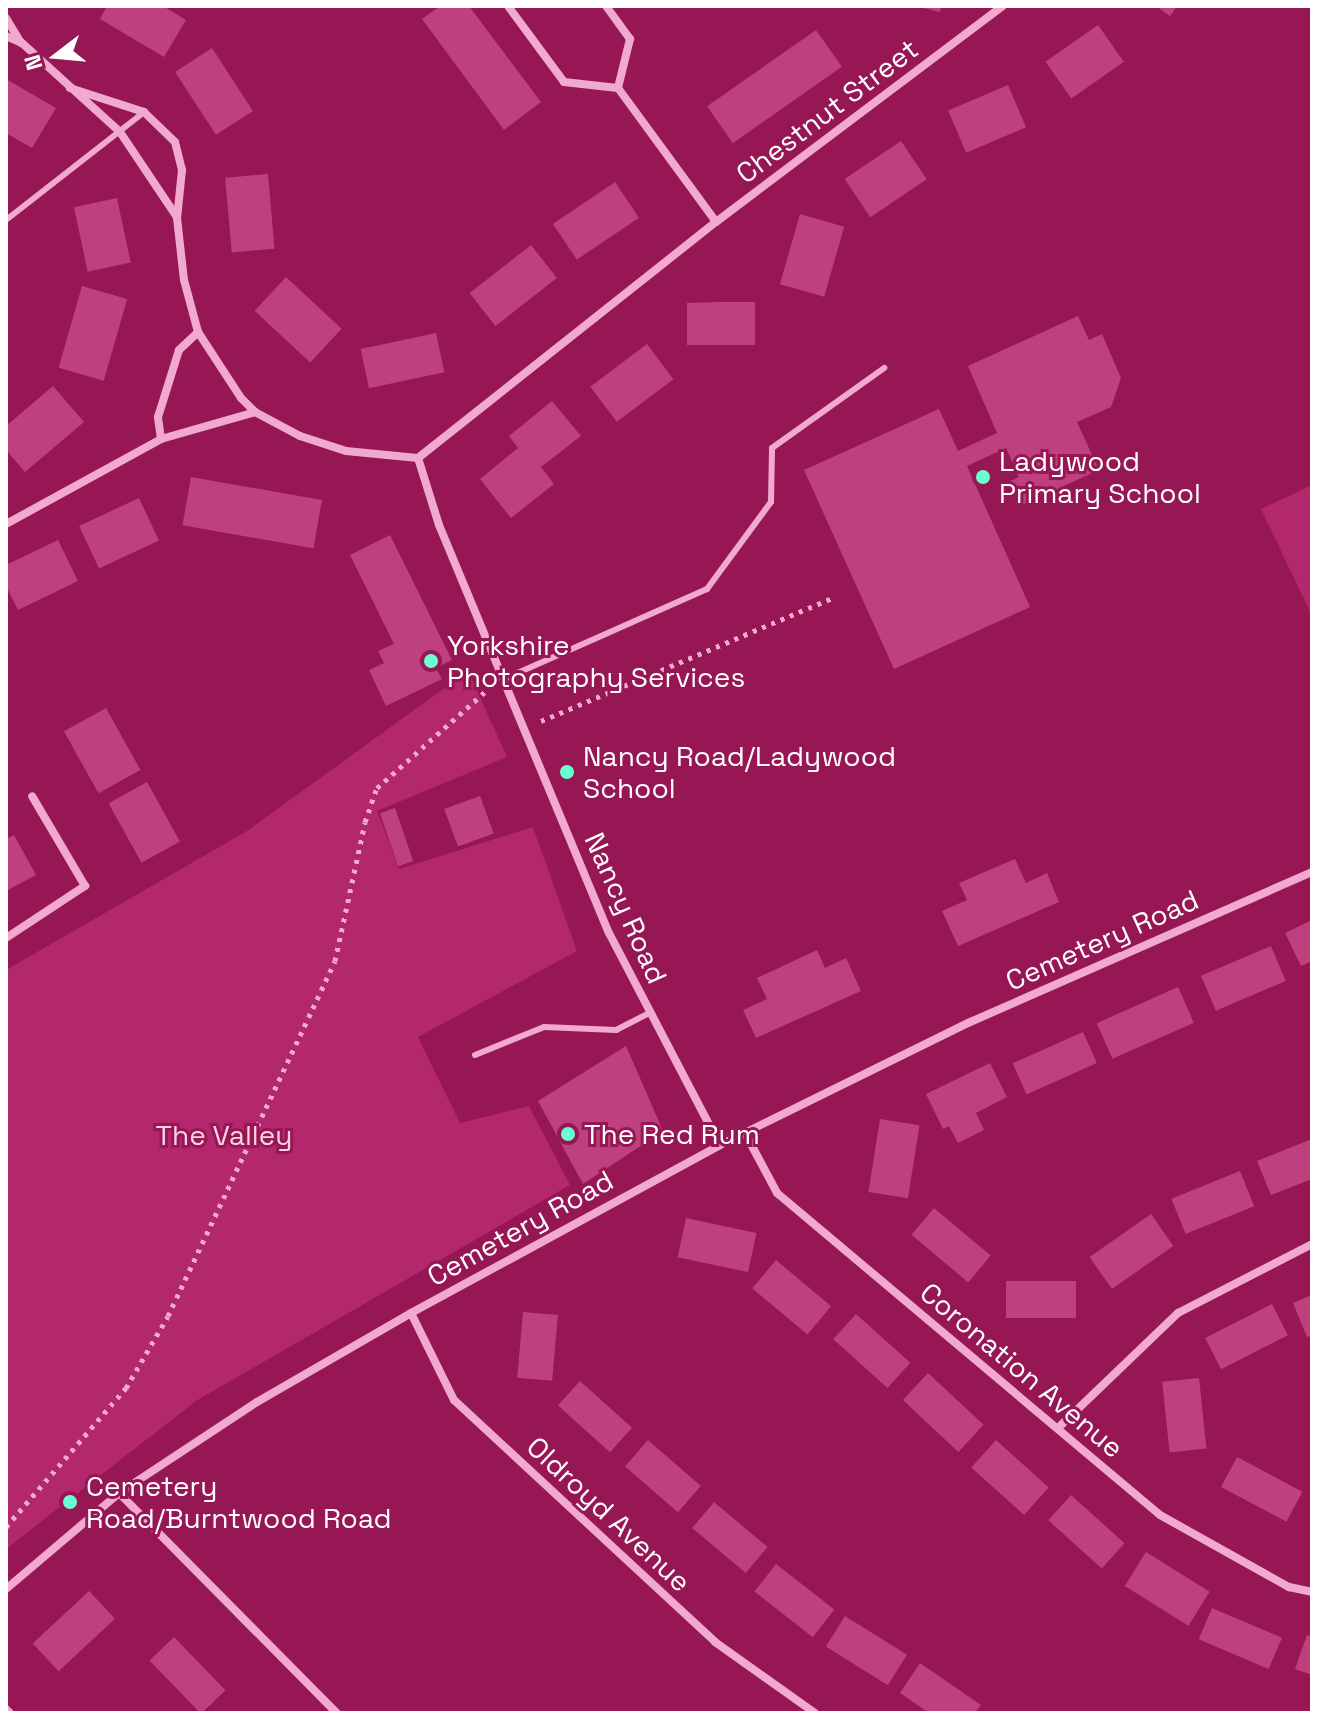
<!DOCTYPE html>
<style>
body{margin:0}
#map{position:relative;width:1318px;height:1719px;overflow:hidden;background:#961754;font-family:"Space Grotesk",sans-serif}
div>[style]{position:absolute}
[style*='--x']{left:calc(var(--x)*1px);top:calc(var(--y)*1px);width:calc(var(--w)*1px);rotate:calc(var(--a)*1deg)}
.green>*{inset:0;background:#b3276c}
.building>*{inset:0;background:#be407e;transform-origin:0 0}
.path>*{height:5px;margin-top:-2.5px;transform-origin:0;background:repeating-linear-gradient(90deg,#f1a9cd 0 4px,transparent 0 10px)}
.service>*{height:6px;margin:-3px;padding:0 3px;transform-origin:3px;border-radius:3px;background:#f1a9cd}
.minor>*{height:8px;margin:-4px;padding:0 4px;transform-origin:4px;border-radius:4px;background:#f1a9cd}
.dots>*{width:22px;height:22px;translate:-50% -50%;box-sizing:border-box;border:4px solid #961754;border-radius:50%}
span{translate:-50% -50%;white-space:nowrap;text-align:center;line-height:1.15;-webkit-text-stroke:6px #961754;paint-order:stroke}
.street-label{font-size:28px;color:#fff}
.poi-label{font-size:28px;color:#fff}
.left{translate:0 -50%;text-align:left}
.park-label{font-size:28px;color:#fcd1e6}
.frame{position:absolute;inset:0;border:8px solid #fff;pointer-events:none}
.north{position:absolute;left:16px;top:16px;width:80px;height:80px;-webkit-text-stroke:6px #961754;paint-order:stroke;rotate:254deg;font-size:22px;font-weight:700;line-height:32px;text-align:center;color:#fff}
.north::after{content:'';display:block;margin:auto;width:28px;height:36px;background:#fff;clip-path:polygon(50% 0,100% 100%,50% 72%,0 100%)}
</style>
<div id="map">
<div class="green">
<div style="clip-path:polygon(1312px 485px,1312px 616px,1261px 509px)"></div>
<div style="clip-path:polygon(468px 671px,507px 757px,377px 811px,399px 869px,533px 827px,577px 951px,418px 1037px,460px 1123px,529px 1106px,570px 1185px,196px 1401px,6px 1549px,6px 970px,247px 831px)"></div>
</div>
<div class="building">
<div style="clip-path:polygon(107px 6px,163px 6px,186px 20px,164px 57px,100px 19px)"></div>
<div style="clip-path:polygon(440px 6px,469px 6px,541px 102px,504px 130px,422px 19px)"></div>
<div style="clip-path:polygon(915px 6px,941px 6px,940px 12px)"></div>
<div style="clip-path:polygon(1156px 6px,1177px 6px,1170px 16px)"></div>
<div style="left:1098px;top:25px;width:45px;height:64px;rotate:55deg"></div>
<div style="left:816px;top:30px;width:45px;height:133px;rotate:55deg"></div>
<div style="left:212px;top:48px;width:75px;height:44px;rotate:57deg"></div>
<div style="clip-path:polygon(6px 79px,56px 108px,32px 148px,6px 133px)"></div>
<div style="left:1008px;top:85px;width:46px;height:65px;rotate:67deg"></div>
<div style="left:901px;top:141px;width:46px;height:68px;rotate:56deg"></div>
<div style="left:268px;top:174px;width:75px;height:43px;rotate:85deg"></div>
<div style="left:615px;top:182px;width:43px;height:75px;rotate:56deg"></div>
<div style="left:117px;top:198px;width:66px;height:44px;rotate:78deg"></div>
<div style="left:800px;top:214px;width:46px;height:73px;rotate:16deg"></div>
<div style="left:531px;top:245px;width:42px;height:78px;rotate:52deg"></div>
<div style="left:286px;top:277px;width:76px;height:46px;rotate:43deg"></div>
<div style="left:82px;top:286px;width:47px;height:85px;rotate:16deg"></div>
<div style="clip-path:polygon(721px 302px,755px 302px,755px 345px,687px 345px,687px 303px)"></div>
<div style="clip-path:polygon(1078px 316px,1089px 340px,1102px 334px,1121px 378px,1111px 407px,1077px 422px,1099px 470px,1022px 505px,1010px 481px,1019px 477px,1006px 448px,967px 466px,1030px 607px,894px 669px,804px 470px,939px 409px,958px 451px,997px 433px,968px 366px)"></div>
<div style="left:436px;top:333px;width:40px;height:77px;rotate:78deg"></div>
<div style="left:647px;top:344px;width:44px;height:71px;rotate:53deg"></div>
<div style="clip-path:polygon(53px 386px,84px 422px,25px 472px,6px 450px,6px 426px)"></div>
<div style="clip-path:polygon(552px 401px,581px 436px,541px 467px,554px 484px,511px 518px,480px 479px,518px 448px,509px 436px)"></div>
<div style="left:191px;top:477px;width:133px;height:49px;rotate:10deg"></div>
<div style="left:139px;top:498px;width:47px;height:66px;rotate:65deg"></div>
<div style="clip-path:polygon(390px 535px,452px 660px,436px 668px,442px 679px,386px 706px,369px 670px,384px 663px,378px 651px,394px 644px,350px 555px)"></div>
<div style="clip-path:polygon(58px 540px,78px 581px,18px 610px,6px 586px,6px 565px)"></div>
<div style="left:106px;top:708px;width:71px;height:48px;rotate:61deg"></div>
<div style="left:147px;top:782px;width:68px;height:44px;rotate:61deg"></div>
<div style="left:480px;top:796px;width:40px;height:38px;rotate:70deg"></div>
<div style="left:395px;top:808px;width:56px;height:16px;rotate:71deg"></div>
<div style="clip-path:polygon(14px 835px,36px 875px,6px 891px,6px 839px)"></div>
<div style="clip-path:polygon(1015px 859px,1026px 883px,1047px 873px,1059px 902px,958px 946px,942px 911px,967px 900px,959px 883px)"></div>
<div style="clip-path:polygon(1312px 920px,1312px 961px,1301px 966px,1285px 933px)"></div>
<div style="left:1271px;top:946px;width:38px;height:76px;rotate:67deg"></div>
<div style="clip-path:polygon(817px 950px,825px 968px,846px 958px,861px 991px,756px 1038px,743px 1010px,767px 999px,757px 978px)"></div>
<div style="left:1178px;top:987px;width:39px;height:89px;rotate:66deg"></div>
<div style="left:1083px;top:1032px;width:34px;height:77px;rotate:66deg"></div>
<div style="clip-path:polygon(626px 1046px,663px 1131px,583px 1184px,538px 1101px)"></div>
<div style="clip-path:polygon(990px 1063px,1007px 1097px,976px 1113px,984px 1130px,958px 1143px,949px 1126px,943px 1129px,926px 1094px)"></div>
<div style="left:880px;top:1119px;width:40px;height:74px;rotate:9deg"></div>
<div style="clip-path:polygon(1312px 1139px,1312px 1179px,1271px 1195px,1257px 1161px)"></div>
<div style="left:1240px;top:1171px;width:38px;height:74px;rotate:68deg"></div>
<div style="left:934px;top:1208px;width:74px;height:35px;rotate:40deg"></div>
<div style="left:1151px;top:1214px;width:39px;height:75px;rotate:55deg"></div>
<div style="left:686px;top:1218px;width:72px;height:40px;rotate:12deg"></div>
<div style="left:776px;top:1260px;width:72px;height:37px;rotate:40deg"></div>
<div style="left:1006px;top:1281px;width:70px;height:37px"></div>
<div style="clip-path:polygon(1312px 1295px,1312px 1335px,1307px 1337px,1293px 1303px)"></div>
<div style="left:1272px;top:1304px;width:35px;height:75px;rotate:63deg"></div>
<div style="left:523px;top:1312px;width:35px;height:66px;rotate:5deg"></div>
<div style="left:856px;top:1314px;width:73px;height:34px;rotate:42deg"></div>
<div style="left:928px;top:1373px;width:76px;height:37px;rotate:43deg"></div>
<div style="left:1199px;top:1378px;width:71px;height:37px;rotate:84deg"></div>
<div style="left:580px;top:1381px;width:70px;height:33px;rotate:42deg"></div>
<div style="left:648px;top:1440px;width:70px;height:35px;rotate:41deg"></div>
<div style="left:996px;top:1440px;width:71px;height:37px;rotate:42deg"></div>
<div style="left:1237px;top:1457px;width:74px;height:34px;rotate:28deg"></div>
<div style="left:1071px;top:1495px;width:72px;height:34px;rotate:42deg"></div>
<div style="left:714px;top:1502px;width:70px;height:34px;rotate:40deg"></div>
<div style="left:1146px;top:1552px;width:75px;height:40px;rotate:32deg"></div>
<div style="left:776px;top:1564px;width:74px;height:35px;rotate:38deg"></div>
<div style="left:89px;top:1591px;width:38px;height:77px;rotate:47deg"></div>
<div style="left:1212px;top:1608px;width:76px;height:34px;rotate:23deg"></div>
<div style="left:845px;top:1616px;width:73px;height:36px;rotate:32deg"></div>
<div style="clip-path:polygon(1307px 1635px,1312px 1637px,1312px 1675px,1295px 1669px)"></div>
<div style="left:174px;top:1637px;width:74px;height:34px;rotate:46deg"></div>
<div style="clip-path:polygon(920px 1663px,981px 1705px,975px 1713px,929px 1713px,900px 1693px)"></div>
</div>
<div class="path">
<div style="--x:541;--y:721;--w:319;--a:-22.9"></div>
<div style="--x:6;--y:1527;--w:184;--a:-49.2"></div>
<div style="--x:126;--y:1388;--w:83;--a:-59.7"></div>
<div style="--x:168;--y:1316;--w:392;--a:-64.8"></div>
<div style="--x:335;--y:961;--w:142;--a:-77.8"></div>
<div style="--x:365;--y:822;--w:36;--a:-71"></div>
<div style="--x:377;--y:788;--w:146;--a:-41.7"></div>
</div>
<div class="service">
<div style="--x:6;--y:220;--w:175;--a:-38"></div>
<div style="--x:504;--y:679;--w:222;--a:-23.9"></div>
<div style="--x:707;--y:589;--w:108;--a:-53.7"></div>
<div style="--x:771;--y:502;--w:54;--a:-88.9"></div>
<div style="--x:772;--y:448;--w:138;--a:-35.5"></div>
<div style="--x:475;--y:1055;--w:74;--a:-22.1"></div>
<div style="--x:544;--y:1027;--w:72;--a:2.4"></div>
<div style="--x:616;--y:1030;--w:37;--a:-27"></div>
</div>
<div class="minor">
<div style="--x:508;--y:6;--w:94;--a:53.6"></div>
<div style="--x:564;--y:82;--w:54;--a:6.3"></div>
<div style="--x:618;--y:88;--w:166;--a:53.8"></div>
<div style="--x:606;--y:6;--w:41;--a:54"></div>
<div style="--x:630;--y:39;--w:50;--a:103.8"></div>
<div style="--x:6;--y:18;--w:29;--a:59"></div>
<div style="--x:6;--y:36;--w:17;--a:24"></div>
<div style="--x:22;--y:43;--w:132;--a:42.2"></div>
<div style="--x:120;--y:132;--w:102;--a:56.2"></div>
<div style="--x:70;--y:88;--w:78;--a:18"></div>
<div style="--x:144;--y:112;--w:43;--a:44.1"></div>
<div style="--x:175;--y:142;--w:29;--a:76"></div>
<div style="--x:182;--y:170;--w:48;--a:95.9"></div>
<div style="--x:177;--y:218;--w:62;--a:83.6"></div>
<div style="--x:184;--y:280;--w:54;--a:74.9"></div>
<div style="--x:198;--y:332;--w:79;--a:56.9"></div>
<div style="--x:241;--y:398;--w:20;--a:45"></div>
<div style="--x:255;--y:412;--w:51;--a:28.1"></div>
<div style="--x:300;--y:436;--w:48;--a:18.1"></div>
<div style="--x:346;--y:451;--w:72;--a:5.6"></div>
<div style="--x:418;--y:458;--w:70;--a:72.6"></div>
<div style="--x:439;--y:525;--w:442;--a:67.4"></div>
<div style="--x:609;--y:933;--w:239;--a:62.4"></div>
<div style="--x:161;--y:439;--w:22;--a:-98"></div>
<div style="--x:158;--y:417;--w:70;--a:-72.6"></div>
<div style="--x:179;--y:350;--w:26;--a:-43"></div>
<div style="--x:418;--y:458;--w:380;--a:-38.4"></div>
<div style="--x:716;--y:222;--w:359;--a:-37"></div>
<div style="--x:6;--y:524;--w:177;--a:-28.7"></div>
<div style="--x:161;--y:439;--w:98;--a:-16"></div>
<div style="--x:6;--y:938;--w:95;--a:-33.4"></div>
<div style="--x:85;--y:886;--w:104;--a:-120.5"></div>
<div style="--x:745;--y:1133;--w:68;--a:61.9"></div>
<div style="--x:777;--y:1193;--w:500;--a:40.05"></div>
<div style="--x:1160;--y:1515;--w:148;--a:29.2"></div>
<div style="--x:1289;--y:1587;--w:24;--a:12"></div>
<div style="--x:411;--y:1313;--w:97;--a:63.7"></div>
<div style="--x:454;--y:1400;--w:356;--a:42.8"></div>
<div style="--x:715;--y:1642;--w:123;--a:35.4"></div>
<div style="--x:1058;--y:1428;--w:166;--a:-43.8"></div>
<div style="--x:1178;--y:1313;--w:151;--a:-27.2"></div>
<div style="--x:119;--y:1493;--w:310;--a:45.3"></div>
<div style="--x:6;--y:1589;--w:148;--a:-40.3"></div>
<div style="--x:119;--y:1493;--w:165;--a:-33.4"></div>
<div style="--x:257;--y:1402;--w:178;--a:-30"></div>
<div style="--x:411;--y:1313;--w:352;--a:-28.5"></div>
<div style="--x:720;--y:1145;--w:276;--a:-26.2"></div>
<div style="--x:968;--y:1023;--w:376;--a:-23.7"></div>
<div style="--x:6;--y:1709;--w:6;--a:45"></div>
</div>
<div class="dots">
<div style="left:983px;top:477px;background:#6affce"></div>
<div style="left:431px;top:661px;background:#6affce"></div>
<div style="left:567px;top:772px;background:#6affce"></div>
<div style="left:568px;top:1134px;background:#6affce"></div>
<div style="left:70px;top:1502px;background:#6affce"></div>
</div>
<div class="street-label">
<span style="left:827px;top:111px;rotate:-37deg">Chestnut Street</span>
<span style="left:626px;top:908px;rotate:66deg">Nancy Road</span>
<span style="left:1102px;top:940px;rotate:-24deg">Cemetery Road</span>
<span style="left:520px;top:1228px;rotate:-29deg">Cemetery Road</span>
<span style="left:1022px;top:1370px;rotate:40deg">Coronation Avenue</span>
<span style="left:609px;top:1514px;rotate:43deg">Oldroyd Avenue</span>
</div>
<div class="poi-label">
<span class="left" style="left:999px;top:477px">Ladywood<br>Primary School</span>
<span class="left" style="left:447px;top:661px">Yorkshire<br>Photography Services</span>
<span class="left" style="left:583px;top:772px">Nancy Road/Ladywood<br>School</span>
<span class="left" style="left:584px;top:1134px">The Red Rum</span>
<span class="left" style="left:86px;top:1502px">Cemetery<br>Road/Burntwood Road</span>
</div>
<div class="park-label">
<span style="left:224px;top:1135px">The Valley</span>
</div>
<div class="frame"></div>
<div class="north">N</div>
</div>
